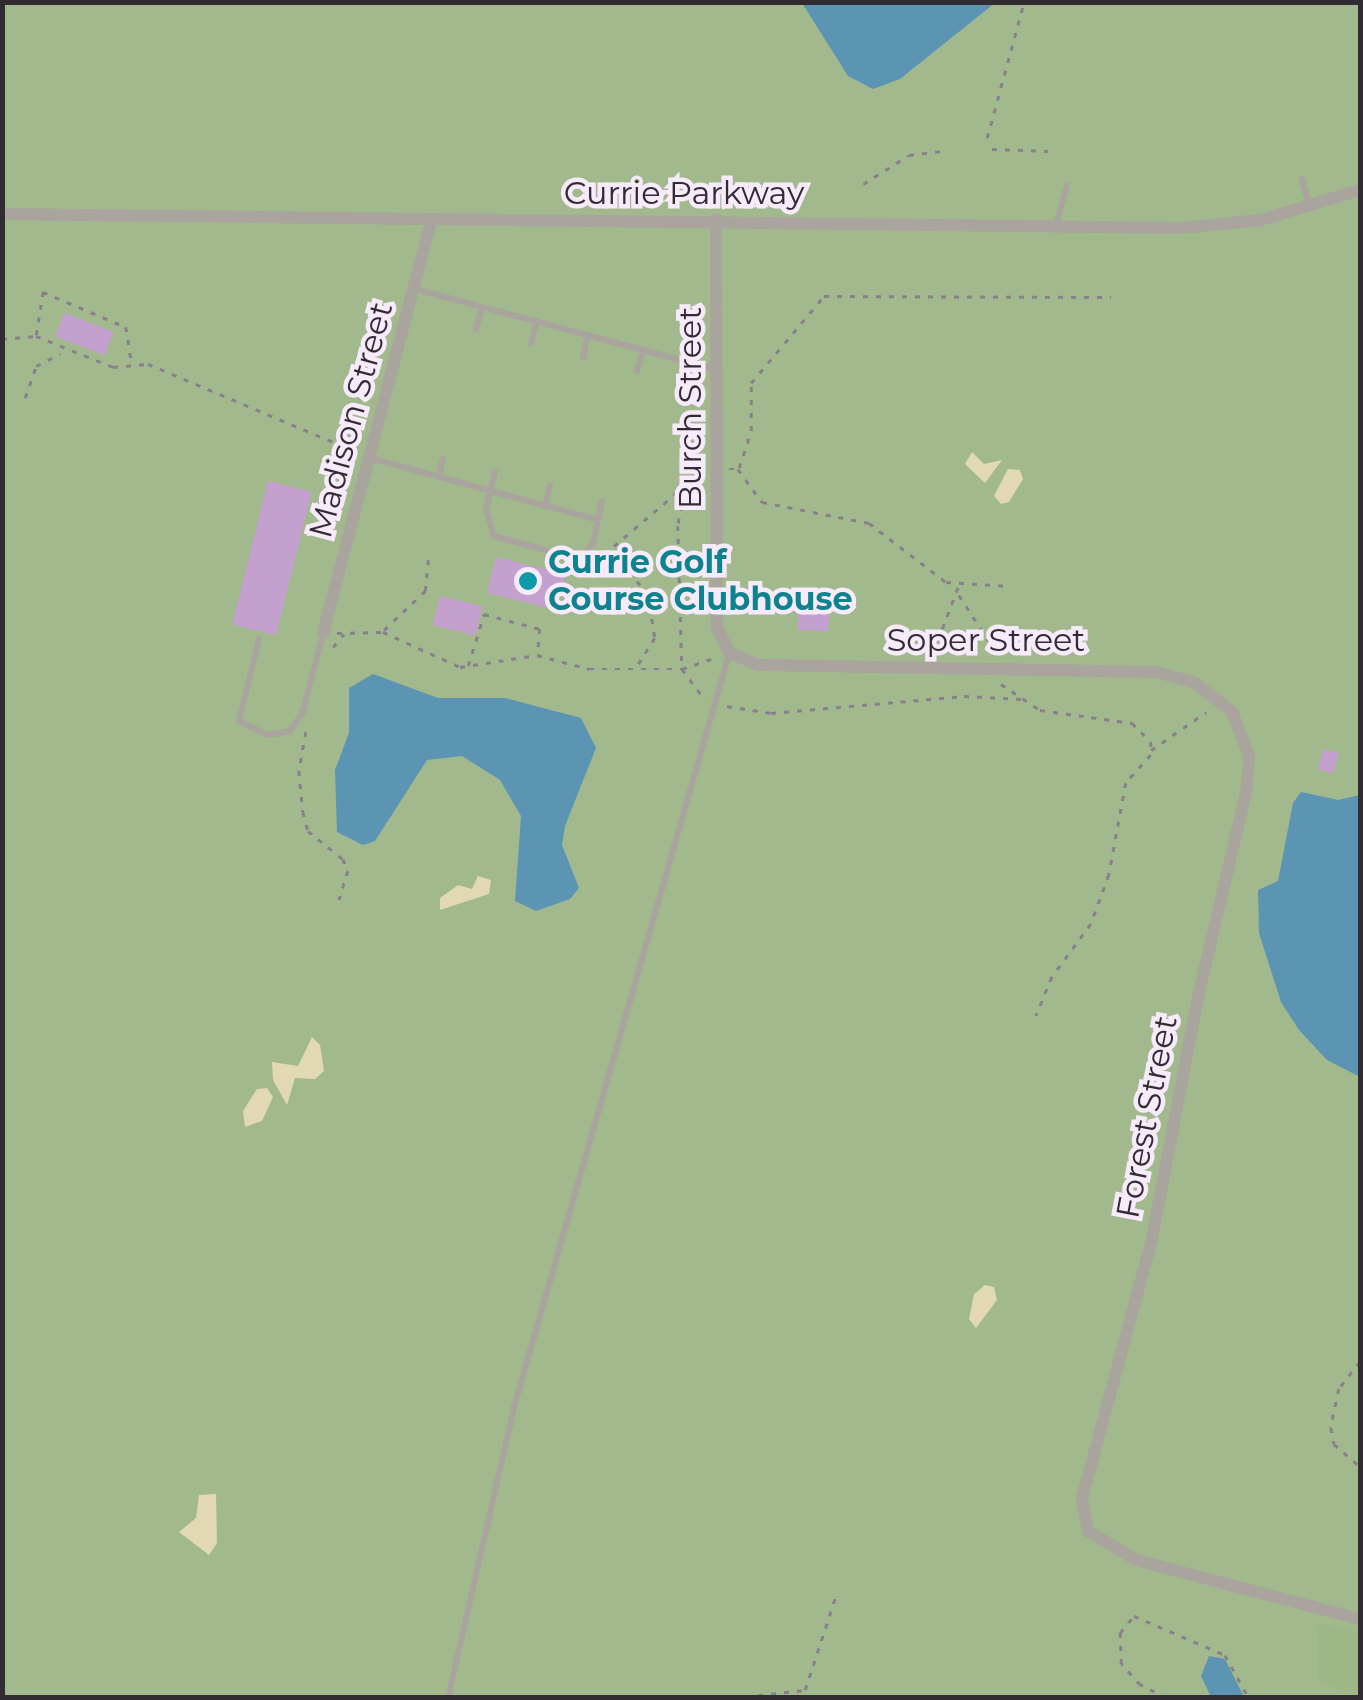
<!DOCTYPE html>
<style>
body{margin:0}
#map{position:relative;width:1363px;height:1700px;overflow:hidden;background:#eadded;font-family:Montserrat,sans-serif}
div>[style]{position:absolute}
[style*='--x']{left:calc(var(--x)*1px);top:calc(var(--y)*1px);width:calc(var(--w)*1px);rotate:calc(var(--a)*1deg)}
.green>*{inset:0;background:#a1b98d;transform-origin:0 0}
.forest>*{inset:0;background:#9db886}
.sand>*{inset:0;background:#e2d9b4}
.water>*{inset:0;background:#5c94b4}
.building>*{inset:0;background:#c4a0ce;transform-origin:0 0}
.path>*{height:2.5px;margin-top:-1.25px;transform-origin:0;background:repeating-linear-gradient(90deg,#89808b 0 5px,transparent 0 13px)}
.lane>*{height:6px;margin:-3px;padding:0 3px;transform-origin:3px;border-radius:3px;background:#a9a49d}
.street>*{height:12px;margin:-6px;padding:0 6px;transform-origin:6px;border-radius:6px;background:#a9a49d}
.dots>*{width:28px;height:28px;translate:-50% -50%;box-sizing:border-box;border:5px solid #f7eafa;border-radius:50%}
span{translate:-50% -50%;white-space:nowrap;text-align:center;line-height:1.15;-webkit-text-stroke:9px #f7eafa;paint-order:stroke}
.street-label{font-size:32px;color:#312c32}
.culture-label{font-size:32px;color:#0d838f;font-weight:700}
.left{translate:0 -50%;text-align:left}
.frame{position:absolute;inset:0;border:5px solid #312c32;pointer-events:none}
</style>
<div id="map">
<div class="green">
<div style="left:3px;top:3px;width:1357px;height:1695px"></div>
</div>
<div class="forest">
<div style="clip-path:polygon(1317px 1622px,1360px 1633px,1360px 1697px,1318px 1681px)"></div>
</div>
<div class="sand">
<div style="clip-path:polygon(972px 452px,984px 464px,1002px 460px,985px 483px,965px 464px)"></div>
<div style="clip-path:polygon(1008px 469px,1020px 470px,1023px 479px,1009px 502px,1001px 504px,994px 496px)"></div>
<div style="clip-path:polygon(478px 876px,491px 880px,489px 894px,440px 910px,440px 898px,458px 885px,472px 889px)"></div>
<div style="clip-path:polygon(312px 1037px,320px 1045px,324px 1071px,315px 1079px,295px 1078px,287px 1105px,273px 1080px,272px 1062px,298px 1066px)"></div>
<div style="clip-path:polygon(267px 1088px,273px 1097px,262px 1121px,245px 1127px,243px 1111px,257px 1089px)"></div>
<div style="clip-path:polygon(985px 1285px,994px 1287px,997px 1300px,976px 1328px,969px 1319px,974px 1294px)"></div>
<div style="clip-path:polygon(216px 1494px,217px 1543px,209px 1555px,179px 1532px,196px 1518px,199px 1495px)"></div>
</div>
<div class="water">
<div style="clip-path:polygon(802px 3px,995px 3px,900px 79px,873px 89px,848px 76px)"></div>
<div style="clip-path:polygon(373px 674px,438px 698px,505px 698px,581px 718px,596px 748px,565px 826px,562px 845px,579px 888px,570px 899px,536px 911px,515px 901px,521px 816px,500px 780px,462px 756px,427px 760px,375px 841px,363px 845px,337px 832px,335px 770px,349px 733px,349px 688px)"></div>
<div style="clip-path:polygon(1301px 792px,1338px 800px,1360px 795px,1360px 1077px,1327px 1060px,1299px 1030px,1281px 1002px,1259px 933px,1258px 890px,1278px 881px,1293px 803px)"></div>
<div style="clip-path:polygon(1209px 1656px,1225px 1659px,1244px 1697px,1211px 1697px,1201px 1676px)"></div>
</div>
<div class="building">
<div style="left:64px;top:313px;width:53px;height:25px;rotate:21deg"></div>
<div style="left:268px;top:481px;width:45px;height:148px;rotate:14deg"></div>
<div style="left:496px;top:557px;width:72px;height:37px;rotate:14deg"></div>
<div style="left:440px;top:596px;width:44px;height:30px;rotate:14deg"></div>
<div style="clip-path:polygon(811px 599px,831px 600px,828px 631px,798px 630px,798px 607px,811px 608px)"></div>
<div style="left:1323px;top:749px;width:16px;height:21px;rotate:14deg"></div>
</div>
<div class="path">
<div style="--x:987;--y:138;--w:141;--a:-74.8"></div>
<div style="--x:992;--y:149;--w:56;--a:2"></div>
<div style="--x:863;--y:184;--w:54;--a:-32.2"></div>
<div style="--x:909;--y:155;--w:38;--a:-7"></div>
<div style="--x:36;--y:335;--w:44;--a:-80.8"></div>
<div style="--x:43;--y:292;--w:90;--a:22.9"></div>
<div style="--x:126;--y:327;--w:33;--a:81"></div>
<div style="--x:2;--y:339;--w:34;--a:-5"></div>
<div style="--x:36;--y:336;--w:83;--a:21.9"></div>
<div style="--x:113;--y:367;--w:35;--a:-5"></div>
<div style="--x:148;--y:364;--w:225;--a:22.8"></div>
<div style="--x:25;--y:398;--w:34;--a:-71"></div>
<div style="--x:36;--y:366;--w:27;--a:-27"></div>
<div style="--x:739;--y:468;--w:39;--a:-72"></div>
<div style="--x:751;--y:431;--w:48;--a:-90"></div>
<div style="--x:751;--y:383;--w:114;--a:-50"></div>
<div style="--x:824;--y:296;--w:287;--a:0.2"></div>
<div style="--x:729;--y:469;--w:9;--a:0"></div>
<div style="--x:738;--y:469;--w:41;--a:54"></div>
<div style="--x:762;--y:502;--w:109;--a:11.1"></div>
<div style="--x:869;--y:523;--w:97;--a:37.5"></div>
<div style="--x:946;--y:582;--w:64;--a:3.6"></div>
<div style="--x:687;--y:480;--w:47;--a:101.1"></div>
<div style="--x:678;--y:526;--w:143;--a:88.4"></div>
<div style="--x:682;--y:669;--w:39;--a:53"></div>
<div style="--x:594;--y:563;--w:140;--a:-40.4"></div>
<div style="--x:589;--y:567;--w:39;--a:7"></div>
<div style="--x:628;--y:572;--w:29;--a:46"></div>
<div style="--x:648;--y:593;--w:46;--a:81.2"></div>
<div style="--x:655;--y:638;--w:36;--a:122"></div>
<div style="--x:569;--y:570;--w:18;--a:-9"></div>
<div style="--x:959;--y:595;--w:72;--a:57"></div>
<div style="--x:569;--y:601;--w:57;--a:-3"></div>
<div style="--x:626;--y:598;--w:30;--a:27"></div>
<div style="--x:384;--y:630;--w:57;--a:-43.6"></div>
<div style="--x:425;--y:591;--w:36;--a:-84"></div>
<div style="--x:337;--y:633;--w:46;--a:-1.2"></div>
<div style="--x:383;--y:632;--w:85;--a:24.4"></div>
<div style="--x:460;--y:667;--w:78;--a:-8.9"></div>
<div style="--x:537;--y:655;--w:54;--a:15.1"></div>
<div style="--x:589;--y:669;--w:93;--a:0"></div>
<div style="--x:682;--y:669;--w:34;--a:-19"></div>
<div style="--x:333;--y:647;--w:17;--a:-50"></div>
<div style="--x:933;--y:653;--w:71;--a:-69.3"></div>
<div style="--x:468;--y:666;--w:54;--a:-72.9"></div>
<div style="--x:484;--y:614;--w:58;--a:15"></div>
<div style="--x:540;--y:629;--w:25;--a:95"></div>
<div style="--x:1001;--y:684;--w:47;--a:33.7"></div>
<div style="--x:1040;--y:710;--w:93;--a:8"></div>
<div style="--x:1132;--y:723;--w:27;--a:45"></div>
<div style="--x:1151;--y:742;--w:13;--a:90"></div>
<div style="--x:1151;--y:755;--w:38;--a:132"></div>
<div style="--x:1126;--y:783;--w:94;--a:100.5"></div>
<div style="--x:1109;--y:875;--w:52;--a:110.2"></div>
<div style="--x:1091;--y:924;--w:66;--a:126.3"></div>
<div style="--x:1052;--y:977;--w:42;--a:112.3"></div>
<div style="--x:727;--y:706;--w:45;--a:9"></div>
<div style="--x:771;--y:713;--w:194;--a:-5"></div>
<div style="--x:964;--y:696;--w:58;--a:3"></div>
<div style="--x:306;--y:732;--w:40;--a:100"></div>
<div style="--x:299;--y:771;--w:41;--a:84.4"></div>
<div style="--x:303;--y:812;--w:20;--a:75"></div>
<div style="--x:308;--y:831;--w:45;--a:38.7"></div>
<div style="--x:343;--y:859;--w:13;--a:67"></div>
<div style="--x:348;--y:871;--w:30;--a:107"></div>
<div style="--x:1151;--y:750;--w:67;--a:-34.6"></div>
<div style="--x:2;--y:1298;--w:68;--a:90"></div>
<div style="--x:1360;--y:1362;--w:34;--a:128"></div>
<div style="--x:1339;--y:1389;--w:40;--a:102"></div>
<div style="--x:1331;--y:1428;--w:16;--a:79"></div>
<div style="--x:1334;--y:1444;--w:35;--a:41"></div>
<div style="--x:732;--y:1698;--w:73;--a:-6.3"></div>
<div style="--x:805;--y:1690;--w:103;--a:-71.9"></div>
<div style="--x:1166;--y:1698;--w:29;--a:-153"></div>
<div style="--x:1140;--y:1685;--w:28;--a:-132"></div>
<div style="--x:1121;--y:1664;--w:31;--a:-92"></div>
<div style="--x:1120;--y:1633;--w:22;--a:-51"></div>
<div style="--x:1134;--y:1616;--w:99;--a:23.2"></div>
<div style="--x:1225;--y:1655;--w:49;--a:60.8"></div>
</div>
<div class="lane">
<div style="--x:1302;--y:179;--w:29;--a:74"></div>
<div style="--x:1055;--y:228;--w:44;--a:-74.1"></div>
<div style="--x:415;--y:289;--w:314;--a:15"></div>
<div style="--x:476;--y:329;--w:23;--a:-75"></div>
<div style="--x:531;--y:343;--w:23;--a:-75"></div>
<div style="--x:583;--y:358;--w:24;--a:-78"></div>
<div style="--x:637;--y:371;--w:22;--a:-74"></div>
<div style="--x:370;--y:458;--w:236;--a:15.2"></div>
<div style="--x:495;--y:472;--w:39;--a:103"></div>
<div style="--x:486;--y:510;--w:27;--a:73"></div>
<div style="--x:494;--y:536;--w:79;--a:15.4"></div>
<div style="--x:570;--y:557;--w:15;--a:-11"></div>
<div style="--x:585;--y:554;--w:14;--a:-54"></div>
<div style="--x:593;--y:543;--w:43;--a:-77.9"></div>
<div style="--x:439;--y:476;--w:18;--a:-77"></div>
<div style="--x:545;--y:506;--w:21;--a:-76"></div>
<div style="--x:259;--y:639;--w:84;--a:103.7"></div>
<div style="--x:239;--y:721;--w:32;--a:26"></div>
<div style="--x:268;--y:735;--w:22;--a:-10"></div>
<div style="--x:290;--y:731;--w:21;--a:-55"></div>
<div style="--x:302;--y:714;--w:82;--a:-75.1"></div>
<div style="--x:448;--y:1698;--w:298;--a:-77.2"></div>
<div style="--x:514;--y:1407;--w:783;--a:-74.06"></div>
</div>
<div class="street">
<div style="--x:2;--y:214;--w:1179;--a:0.68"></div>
<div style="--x:1181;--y:228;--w:80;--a:-5.7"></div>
<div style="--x:1261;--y:220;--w:103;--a:-16.9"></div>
<div style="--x:716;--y:219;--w:409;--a:89.9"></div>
<div style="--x:717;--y:628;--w:28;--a:63"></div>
<div style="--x:730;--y:653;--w:30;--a:23"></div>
<div style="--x:758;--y:665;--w:399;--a:1"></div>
<div style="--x:1157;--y:672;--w:40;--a:16"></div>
<div style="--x:1195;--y:683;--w:47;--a:38.1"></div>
<div style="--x:1232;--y:712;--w:47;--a:68.9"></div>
<div style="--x:1249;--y:756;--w:32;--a:94"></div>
<div style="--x:1247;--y:788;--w:210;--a:103.2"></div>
<div style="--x:1199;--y:992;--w:251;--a:100.8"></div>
<div style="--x:1152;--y:1239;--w:268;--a:105.1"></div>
<div style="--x:1082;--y:1498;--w:34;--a:80"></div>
<div style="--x:1088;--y:1531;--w:56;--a:31.1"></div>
<div style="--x:1136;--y:1560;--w:232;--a:14.8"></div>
<div style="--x:323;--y:633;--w:427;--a:-75.3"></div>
</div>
<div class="dots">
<div style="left:528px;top:581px;background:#0f9aa8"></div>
</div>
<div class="street-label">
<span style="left:684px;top:193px">Currie Parkway</span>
<span style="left:690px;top:408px;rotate:-90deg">Burch Street</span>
<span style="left:351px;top:420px;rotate:-75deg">Madison Street</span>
<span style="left:986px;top:640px">Soper Street</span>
<span style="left:1147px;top:1117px;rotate:-79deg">Forest Street</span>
</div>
<div class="culture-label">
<span class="left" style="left:548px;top:581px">Currie Golf<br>Course Clubhouse</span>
</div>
<div class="frame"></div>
</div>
